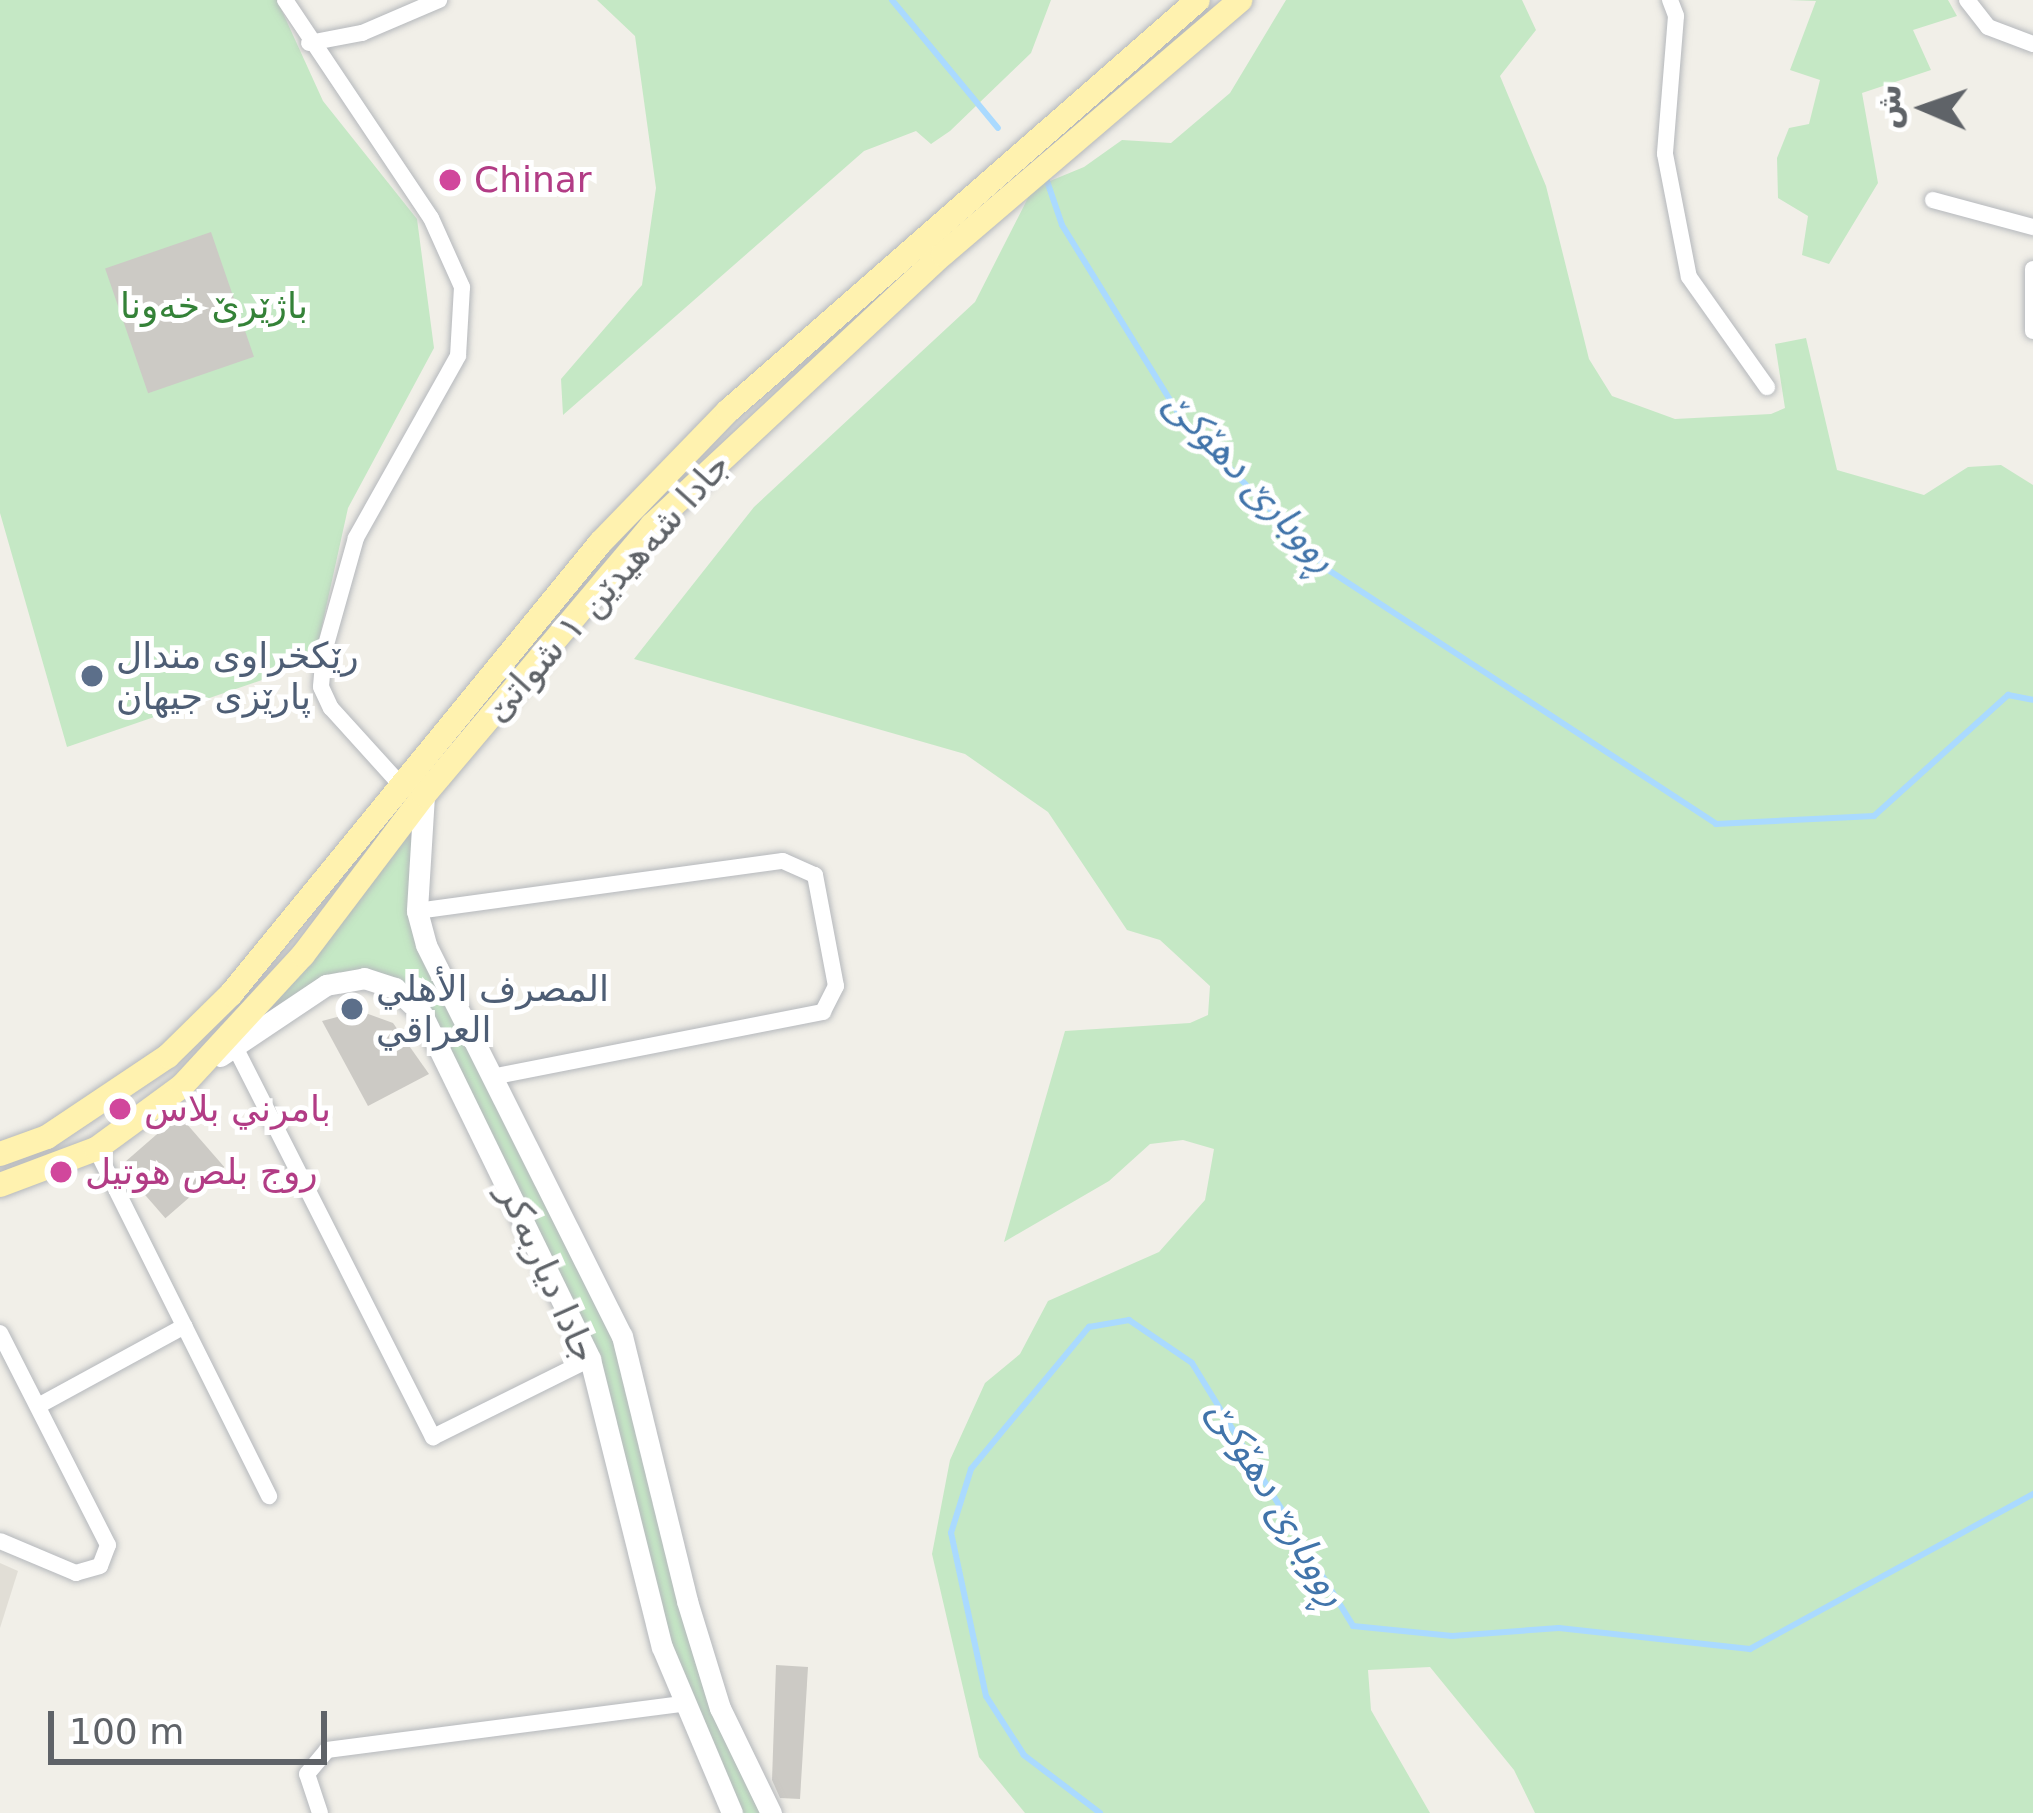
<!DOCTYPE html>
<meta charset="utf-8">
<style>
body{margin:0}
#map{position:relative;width:2033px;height:1813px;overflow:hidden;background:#f1efe8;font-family:"DejaVu Sans","Noto Sans Arabic",sans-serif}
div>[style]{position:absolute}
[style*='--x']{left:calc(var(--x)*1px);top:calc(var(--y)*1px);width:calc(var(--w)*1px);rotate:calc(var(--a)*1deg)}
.education>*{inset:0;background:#e1ded6}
.green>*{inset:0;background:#c5e8c5}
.stream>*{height:6px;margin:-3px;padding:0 3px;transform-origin:3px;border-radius:3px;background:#aadaff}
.building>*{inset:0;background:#cccac5;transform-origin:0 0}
.roads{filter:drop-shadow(0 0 3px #b5b8bc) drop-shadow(0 0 3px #b5b8bc)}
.street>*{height:16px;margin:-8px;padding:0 8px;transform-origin:8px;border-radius:8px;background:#fff}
.secondary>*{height:21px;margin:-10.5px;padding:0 10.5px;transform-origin:10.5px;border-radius:10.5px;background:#fff}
.primary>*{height:24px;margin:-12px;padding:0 12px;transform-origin:12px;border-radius:12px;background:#fff2af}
.dots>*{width:33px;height:33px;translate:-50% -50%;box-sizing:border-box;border:6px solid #fff;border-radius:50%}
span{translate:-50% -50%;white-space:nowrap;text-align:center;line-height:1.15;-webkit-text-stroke:10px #fff;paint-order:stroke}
.hotel-label{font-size:36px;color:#b23c85}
.left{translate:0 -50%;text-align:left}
.park-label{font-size:36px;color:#348238}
.street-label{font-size:36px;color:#5f6368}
.service-label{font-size:36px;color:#4e5e75}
.water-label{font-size:39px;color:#4174aa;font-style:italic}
.north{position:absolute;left:1865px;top:48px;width:120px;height:120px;-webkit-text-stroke:9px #fff;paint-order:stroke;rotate:272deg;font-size:33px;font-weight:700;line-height:48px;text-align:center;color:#5f6368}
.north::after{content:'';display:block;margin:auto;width:42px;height:54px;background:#5f6368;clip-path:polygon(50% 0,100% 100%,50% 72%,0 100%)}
.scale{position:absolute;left:48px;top:1711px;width:279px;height:54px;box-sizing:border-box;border:6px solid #5f6368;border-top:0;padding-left:15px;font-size:36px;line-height:42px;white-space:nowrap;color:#5f6368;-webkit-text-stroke:9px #fff;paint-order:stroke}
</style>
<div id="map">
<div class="education">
<div style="clip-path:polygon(0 1563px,18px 1571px,0 1628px)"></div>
</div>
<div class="green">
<div style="clip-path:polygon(0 0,277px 0,323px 101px,417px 219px,434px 348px,348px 508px,314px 662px,67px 747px,0 513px)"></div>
<div style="clip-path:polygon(597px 0,1051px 0,1031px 53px,950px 131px,931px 144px,916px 131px,864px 151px,563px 415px,561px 379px,642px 285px,656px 188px,635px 36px)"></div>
<div style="clip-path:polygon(1286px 0,1522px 0,1536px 30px,1500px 76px,1546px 186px,1589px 359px,1612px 396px,1675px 419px,1771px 414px,1785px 408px,1775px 344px,1806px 338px,1837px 470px,1924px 495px,1968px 467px,2001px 465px,2033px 485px,2033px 1813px,1535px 1813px,1514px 1770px,1430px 1667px,1368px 1670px,1371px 1710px,1430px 1813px,1025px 1813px,979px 1757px,932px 1554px,950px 1460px,985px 1383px,1020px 1354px,1048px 1301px,1159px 1252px,1205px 1200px,1214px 1149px,1183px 1140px,1150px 1144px,1109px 1181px,1004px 1242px,1065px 1031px,1190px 1023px,1208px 1015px,1210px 986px,1160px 940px,1127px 930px,1048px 812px,965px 754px,634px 659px,754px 507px,975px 302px,1033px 188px,1084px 167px,1122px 140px,1171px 143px,1230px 93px)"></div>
<div style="clip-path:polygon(1789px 0,1948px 0,1957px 16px,1913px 30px,1931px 70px,1862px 93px,1878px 183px,1829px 264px,1802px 255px,1808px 216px,1778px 198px,1777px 158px,1789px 128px,1809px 124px,1820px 80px,1790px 70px,1816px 1px)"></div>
<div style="clip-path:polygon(424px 795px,417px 911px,622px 1336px,687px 1601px,771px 1813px,732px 1813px,682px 1704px,614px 1443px,523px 1214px,395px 988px,326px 985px,234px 1045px)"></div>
</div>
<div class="stream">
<div style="--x:892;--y:0;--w:166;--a:50.4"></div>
<div style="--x:1046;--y:178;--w:50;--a:71.2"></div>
<div style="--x:1062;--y:225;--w:228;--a:58.3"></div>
<div style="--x:1182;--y:419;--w:212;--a:45.8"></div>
<div style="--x:1330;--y:571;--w:462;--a:33.2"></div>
<div style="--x:1716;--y:824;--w:158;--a:-2.9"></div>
<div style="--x:1874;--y:816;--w:181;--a:-42.1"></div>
<div style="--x:2008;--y:695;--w:25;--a:11"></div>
<div style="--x:1100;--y:1813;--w:96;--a:-142.7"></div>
<div style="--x:1024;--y:1755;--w:70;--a:-122.8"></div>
<div style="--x:986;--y:1696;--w:167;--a:-102.1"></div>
<div style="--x:951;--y:1533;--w:67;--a:-72.6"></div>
<div style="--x:971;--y:1469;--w:185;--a:-50.3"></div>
<div style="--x:1089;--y:1327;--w:41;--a:-9.9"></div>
<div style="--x:1129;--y:1320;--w:76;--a:34.3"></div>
<div style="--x:1192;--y:1363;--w:308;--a:58.5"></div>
<div style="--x:1353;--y:1626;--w:100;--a:5.8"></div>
<div style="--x:1452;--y:1636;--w:107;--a:-4.3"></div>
<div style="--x:1559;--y:1628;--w:192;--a:6.3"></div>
<div style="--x:1750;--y:1649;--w:323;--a:-28.7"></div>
</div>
<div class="building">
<div style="left:211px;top:232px;width:132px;height:112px;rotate:71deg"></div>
<div style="clip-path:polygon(360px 1011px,393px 1023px,429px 1074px,368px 1106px,322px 1021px)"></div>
<div style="left:179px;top:1115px;width:69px;height:78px;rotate:49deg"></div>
<div style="clip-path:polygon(776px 1665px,808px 1667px,800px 1799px,780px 1798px,772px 1780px)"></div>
</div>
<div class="roads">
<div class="street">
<div style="--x:285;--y:0;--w:262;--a:56.2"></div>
<div style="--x:431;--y:218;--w:76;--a:65.8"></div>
<div style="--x:462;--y:287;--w:69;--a:93.3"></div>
<div style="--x:458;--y:356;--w:209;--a:119.3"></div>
<div style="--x:356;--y:538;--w:118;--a:105.7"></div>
<div style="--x:324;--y:652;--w:35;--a:95"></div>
<div style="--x:321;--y:687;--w:23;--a:65"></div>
<div style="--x:331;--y:708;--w:100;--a:47.8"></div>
<div style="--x:1670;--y:0;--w:17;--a:69"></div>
<div style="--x:1676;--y:16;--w:138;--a:94.6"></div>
<div style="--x:1665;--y:154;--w:125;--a:79"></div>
<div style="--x:1689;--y:277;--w:135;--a:54.7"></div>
<div style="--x:1967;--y:0;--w:34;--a:52"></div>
<div style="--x:1988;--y:27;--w:48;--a:20.7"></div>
<div style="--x:309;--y:43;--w:54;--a:-10.7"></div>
<div style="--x:362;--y:33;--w:84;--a:-23.2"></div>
<div style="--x:1933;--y:200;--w:104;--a:15.1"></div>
<div style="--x:2033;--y:269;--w:62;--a:90"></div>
<div style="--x:417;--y:911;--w:369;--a:-7.8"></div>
<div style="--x:783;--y:861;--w:35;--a:24"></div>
<div style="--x:815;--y:875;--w:113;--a:79.3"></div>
<div style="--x:836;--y:986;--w:29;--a:117"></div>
<div style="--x:823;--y:1012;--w:337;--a:168.9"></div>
<div style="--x:234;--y:1045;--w:440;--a:63.1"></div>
<div style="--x:433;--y:1437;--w:175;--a:-26.4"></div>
<div style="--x:96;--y:1149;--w:388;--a:63.5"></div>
<div style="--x:0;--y:1333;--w:238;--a:63"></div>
<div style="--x:108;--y:1545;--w:22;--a:111"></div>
<div style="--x:100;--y:1566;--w:25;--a:164"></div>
<div style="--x:76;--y:1573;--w:82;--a:-157.2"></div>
<div style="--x:38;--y:1406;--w:167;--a:-28.6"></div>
<div style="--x:320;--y:1813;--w:41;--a:-108.4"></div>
<div style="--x:307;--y:1774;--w:31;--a:-50"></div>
<div style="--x:327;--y:1750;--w:358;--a:-7.4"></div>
</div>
<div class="secondary">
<div style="--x:424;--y:795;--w:116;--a:93.5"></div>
<div style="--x:417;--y:911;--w:35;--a:75"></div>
<div style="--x:426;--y:945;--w:437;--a:63.4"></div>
<div style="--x:622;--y:1336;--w:273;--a:76.2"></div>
<div style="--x:687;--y:1601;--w:112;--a:72.9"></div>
<div style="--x:720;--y:1708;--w:117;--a:64.1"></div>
<div style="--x:220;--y:1056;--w:128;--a:-33.8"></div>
<div style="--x:326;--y:985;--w:39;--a:-10"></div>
<div style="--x:364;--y:978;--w:33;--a:18"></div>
<div style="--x:395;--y:988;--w:37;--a:44"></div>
<div style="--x:422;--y:1014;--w:384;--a:64"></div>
<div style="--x:590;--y:1359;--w:297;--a:76"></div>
<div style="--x:662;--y:1647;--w:180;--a:67.1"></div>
</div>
<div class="primary">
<div style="--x:0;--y:1154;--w:50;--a:-19.9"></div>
<div style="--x:47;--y:1137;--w:146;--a:-33.8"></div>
<div style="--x:168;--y:1056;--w:88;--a:-44.5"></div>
<div style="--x:231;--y:994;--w:584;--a:-50.7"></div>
<div style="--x:601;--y:542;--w:182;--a:-45.9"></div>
<div style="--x:728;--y:411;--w:624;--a:-41.17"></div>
<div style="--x:0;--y:1185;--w:103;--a:-20.6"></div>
<div style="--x:96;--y:1149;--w:107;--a:-36.2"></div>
<div style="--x:182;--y:1086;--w:178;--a:-47.3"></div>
<div style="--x:303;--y:955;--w:201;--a:-52.9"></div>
<div style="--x:424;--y:795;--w:353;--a:-49.8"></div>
<div style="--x:652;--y:525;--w:398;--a:-43"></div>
<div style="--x:943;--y:254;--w:391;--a:-40.5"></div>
</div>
</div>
<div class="dots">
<div style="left:450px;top:180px;background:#d1479c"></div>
<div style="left:92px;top:676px;background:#5c6f8a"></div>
<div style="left:352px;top:1009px;background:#5c6f8a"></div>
<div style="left:120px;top:1109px;background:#d1479c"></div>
<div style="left:61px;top:1172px;background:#d1479c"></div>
</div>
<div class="hotel-label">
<span class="left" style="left:474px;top:180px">Chinar</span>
<span class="left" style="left:144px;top:1109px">بامرني بلاس</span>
<span class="left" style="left:85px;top:1172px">روج بلص هوتيل</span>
</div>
<div class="park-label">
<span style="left:214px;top:306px">باژێرێ خه‌ونا</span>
</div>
<div class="street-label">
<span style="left:607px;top:587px;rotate:-48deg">جادا شەهیدێن ١ شواتێ</span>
<span style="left:548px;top:1273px;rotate:66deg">جادا دیاربه‌كر</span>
</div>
<div class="service-label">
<span class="left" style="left:116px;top:676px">رێکخراوی مندال<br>پارێزی جیهان</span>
<span class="left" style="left:376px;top:1009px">المصرف الأهلي<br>العراقي</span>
</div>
<div class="water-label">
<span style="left:1251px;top:481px;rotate:47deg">ڕووبارێ دهۆكێ</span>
<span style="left:1278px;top:1503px;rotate:59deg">ڕووبارێ دهۆكێ</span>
</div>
<div class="north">ش</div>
<div class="scale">100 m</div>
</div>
